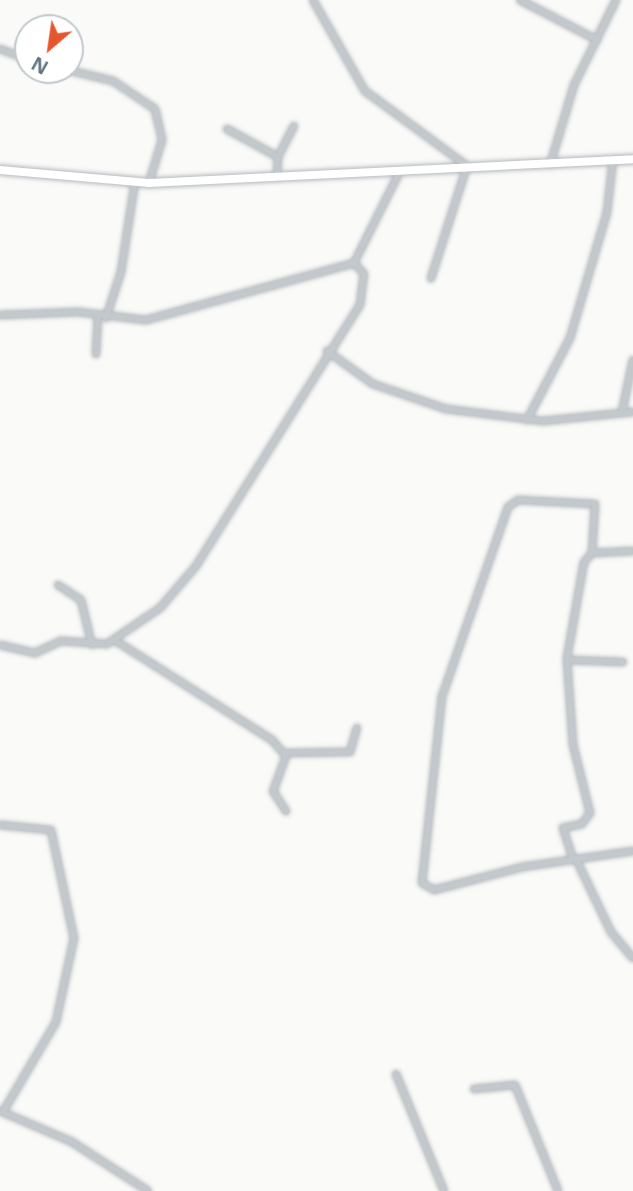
<!DOCTYPE html>
<style>
body{margin:0}
#map{position:relative;width:633px;height:1191px;overflow:hidden;background:#fafaf8;font-family:"Noto Sans",sans-serif}
div>[style]{position:absolute}
[style*='--x']{left:calc(var(--x)*1px);top:calc(var(--y)*1px);width:calc(var(--w)*1px);rotate:calc(var(--a)*1deg)}
.roads{filter:drop-shadow(0 0 2px #b5babe) drop-shadow(0 0 2px #b5babe)}
.minor>*{height:6px;margin:-3px;padding:0 3px;transform-origin:3px;border-radius:3px;background:#c3c8cc}
.major>*{height:8px;margin:-4px;padding:0 4px;transform-origin:4px;border-radius:4px;background:#fff}
span{translate:-50% -50%;white-space:nowrap;text-align:center;line-height:1.15;-webkit-text-stroke:7px #fff;paint-order:stroke}
.north{position:absolute;left:14px;top:14px;width:70px;height:70px;box-sizing:border-box;background:#fff;border:2px solid #c1c8cd;border-radius:50%;rotate:209deg;font-size:19px;font-weight:700;line-height:28px;text-align:center;color:#657683}
.north::after{content:'';display:block;margin:auto;width:24px;height:32px;background:#e4572e;clip-path:polygon(50% 0,100% 100%,50% 72%,0 100%)}
</style>
<div id="map">
<div class="roads">
<div class="minor">
<div style="--x:313;--y:0;--w:105;--a:60.3"></div>
<div style="--x:365;--y:91;--w:127;--a:36.3"></div>
<div style="--x:467;--y:166;--w:118;--a:107.8"></div>
<div style="--x:520;--y:0;--w:87;--a:27.5"></div>
<div style="--x:0;--y:49;--w:30;--a:20"></div>
<div style="--x:68;--y:70;--w:46;--a:13.7"></div>
<div style="--x:113;--y:81;--w:50;--a:33.7"></div>
<div style="--x:155;--y:109;--w:32;--a:77"></div>
<div style="--x:162;--y:140;--w:45;--a:106.8"></div>
<div style="--x:227;--y:129;--w:58;--a:28.8"></div>
<div style="--x:278;--y:157;--w:20;--a:93"></div>
<div style="--x:278;--y:157;--w:35;--a:-63"></div>
<div style="--x:550;--y:165;--w:84;--a:-73.3"></div>
<div style="--x:574;--y:85;--w:95;--a:-63.7"></div>
<div style="--x:0;--y:315;--w:78;--a:-2.2"></div>
<div style="--x:78;--y:312;--w:68;--a:6.7"></div>
<div style="--x:146;--y:320;--w:216;--a:-15.3"></div>
<div style="--x:354;--y:263;--w:98;--a:-63.4"></div>
<div style="--x:106;--y:318;--w:48;--a:-71.9"></div>
<div style="--x:121;--y:272;--w:91;--a:-81.2"></div>
<div style="--x:327;--y:351;--w:57;--a:35.7"></div>
<div style="--x:373;--y:384;--w:77;--a:18.9"></div>
<div style="--x:446;--y:409;--w:98;--a:7.1"></div>
<div style="--x:543;--y:421;--w:90;--a:-5.7"></div>
<div style="--x:96;--y:354;--w:38;--a:-87"></div>
<div style="--x:622;--y:412;--w:53;--a:-78.1"></div>
<div style="--x:527;--y:420;--w:93;--a:-62.3"></div>
<div style="--x:570;--y:338;--w:131;--a:-73.6"></div>
<div style="--x:607;--y:212;--w:53;--a:-83.5"></div>
<div style="--x:633;--y:551;--w:41;--a:177.2"></div>
<div style="--x:592;--y:553;--w:49;--a:-86.5"></div>
<div style="--x:595;--y:504;--w:77;--a:-177"></div>
<div style="--x:518;--y:500;--w:12;--a:145"></div>
<div style="--x:508;--y:507;--w:200;--a:109.2"></div>
<div style="--x:442;--y:696;--w:188;--a:96.1"></div>
<div style="--x:422;--y:883;--w:14;--a:30"></div>
<div style="--x:434;--y:890;--w:91;--a:-14.6"></div>
<div style="--x:522;--y:867;--w:112;--a:-8.2"></div>
<div style="--x:58;--y:585;--w:27;--a:33"></div>
<div style="--x:81;--y:600;--w:46;--a:76.3"></div>
<div style="--x:116;--y:641;--w:185;--a:32.4"></div>
<div style="--x:272;--y:740;--w:21;--a:49"></div>
<div style="--x:286;--y:756;--w:37;--a:110"></div>
<div style="--x:273;--y:791;--w:24;--a:57"></div>
<div style="--x:0;--y:645;--w:36;--a:13"></div>
<div style="--x:35;--y:653;--w:29;--a:-25"></div>
<div style="--x:61;--y:641;--w:46;--a:3.7"></div>
<div style="--x:107;--y:644;--w:64;--a:-34.2"></div>
<div style="--x:160;--y:608;--w:55;--a:-49.4"></div>
<div style="--x:196;--y:566;--w:308;--a:-57.9"></div>
<div style="--x:360;--y:305;--w:31;--a:-83"></div>
<div style="--x:364;--y:274;--w:15;--a:-132"></div>
<div style="--x:567;--y:658;--w:97;--a:-80"></div>
<div style="--x:584;--y:562;--w:12;--a:-48"></div>
<div style="--x:284;--y:753;--w:66;--a:-0.9"></div>
<div style="--x:350;--y:752;--w:25;--a:-74"></div>
<div style="--x:0;--y:825;--w:51;--a:5.6"></div>
<div style="--x:51;--y:830;--w:110;--a:78"></div>
<div style="--x:74;--y:938;--w:86;--a:102.1"></div>
<div style="--x:56;--y:1022;--w:104;--a:120.5"></div>
<div style="--x:573;--y:859;--w:33;--a:-108"></div>
<div style="--x:563;--y:828;--w:19;--a:-12"></div>
<div style="--x:582;--y:824;--w:14;--a:-54"></div>
<div style="--x:590;--y:813;--w:70;--a:-104"></div>
<div style="--x:573;--y:745;--w:85;--a:-94"></div>
<div style="--x:567;--y:660;--w:56;--a:2"></div>
<div style="--x:576;--y:859;--w:81;--a:64.4"></div>
<div style="--x:611;--y:932;--w:34;--a:50"></div>
<div style="--x:396;--y:1074;--w:126;--a:67.7"></div>
<div style="--x:474;--y:1089;--w:41;--a:-5.6"></div>
<div style="--x:515;--y:1085;--w:114;--a:67.9"></div>
<div style="--x:0;--y:1111;--w:78;--a:23.3"></div>
<div style="--x:72;--y:1142;--w:90;--a:32.8"></div>
</div>
<div class="major">
<div style="--x:0;--y:170;--w:150;--a:5"></div>
<div style="--x:149;--y:183;--w:485;--a:-2.8"></div>
</div>
</div>
<div class="north">N</div>
</div>
